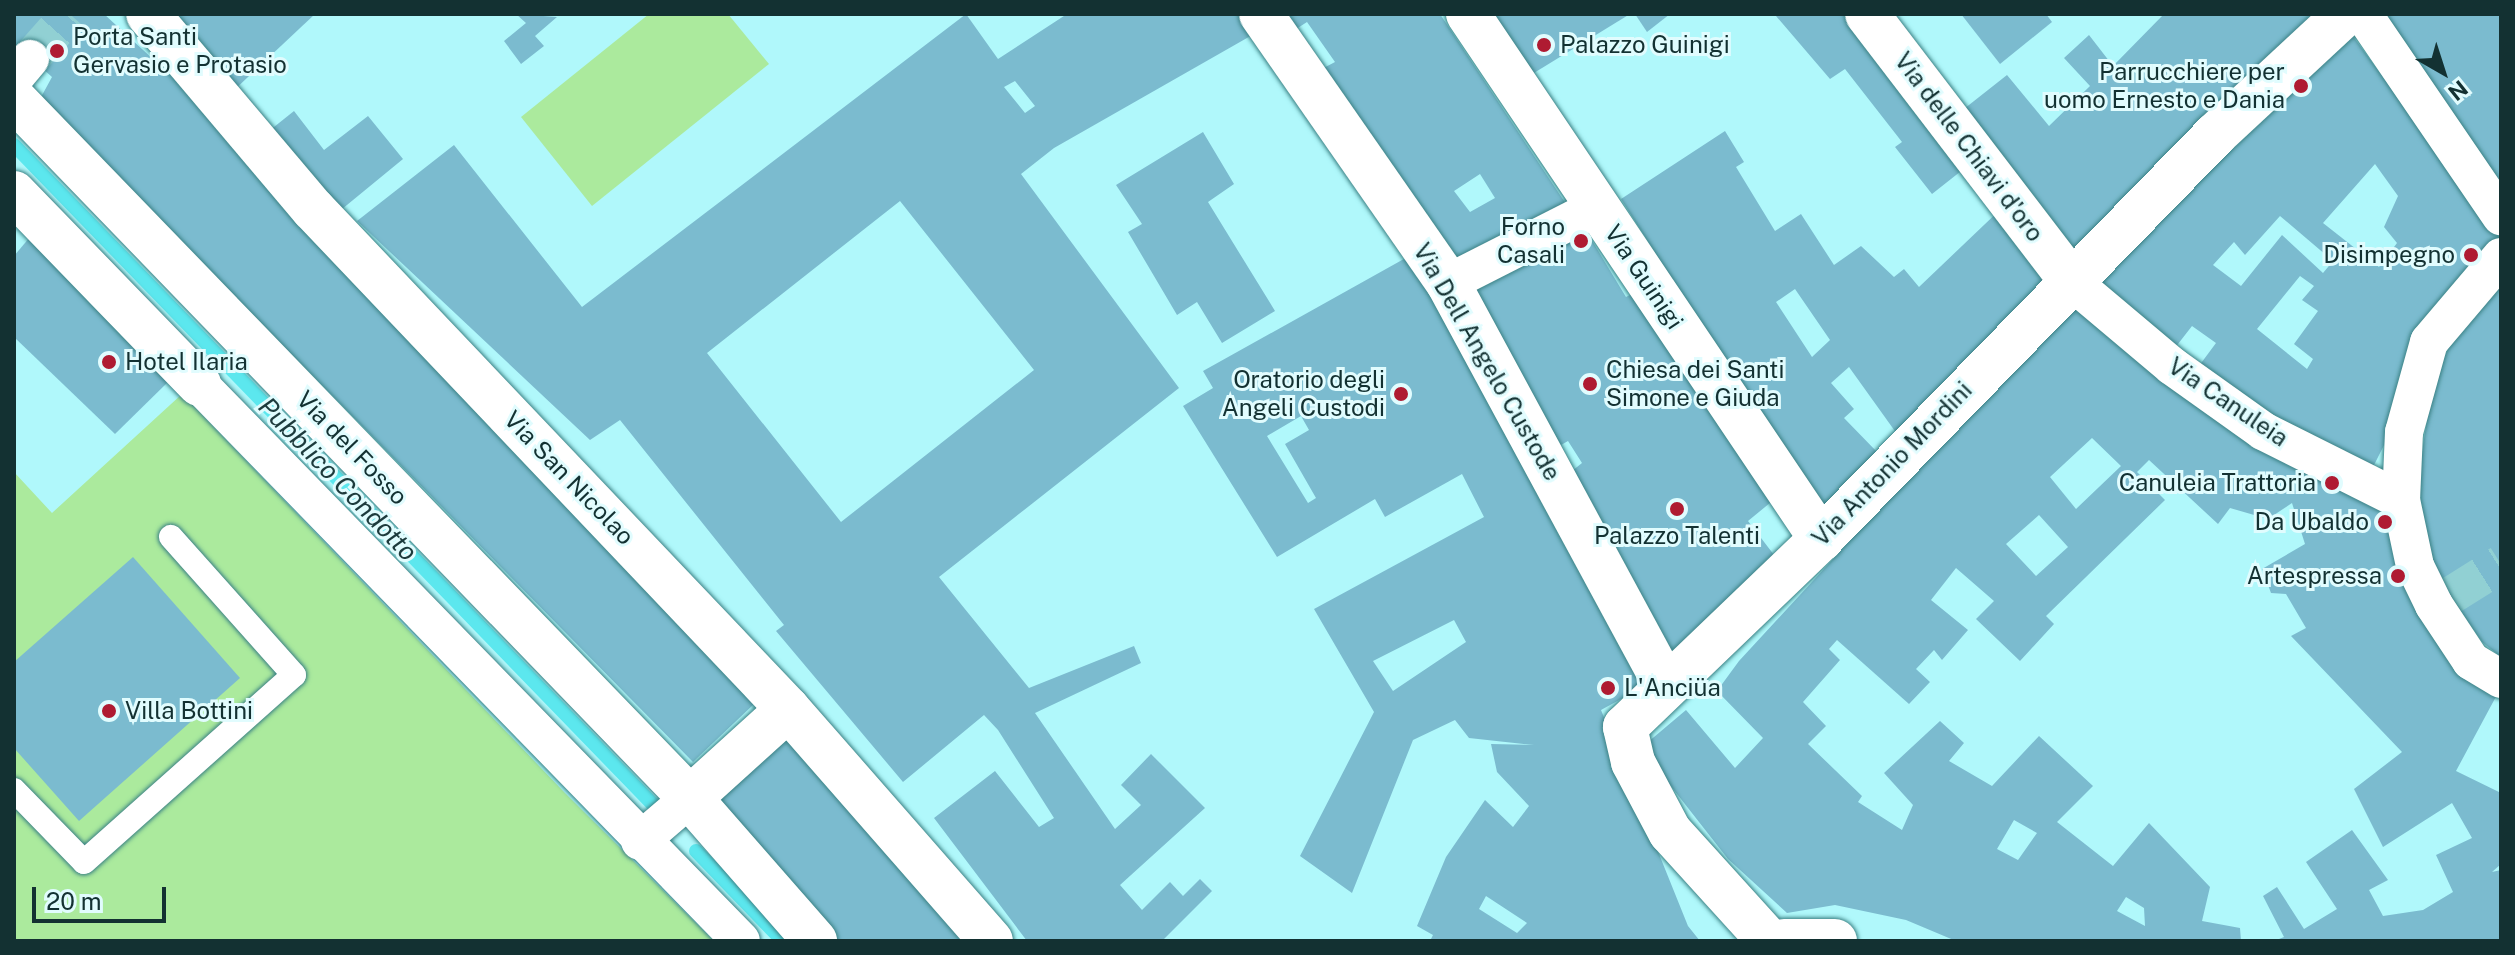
<!DOCTYPE html>
<meta charset="utf-8">
<style>
body{margin:0}
#map{position:relative;width:2515px;height:955px;overflow:hidden;background:#b0f8fb;font-family:"Public Sans",sans-serif}
div>[style]{position:absolute}
[style*='--x']{left:calc(var(--x)*1px);top:calc(var(--y)*1px);width:calc(var(--w)*1px);rotate:calc(var(--a)*1deg)}
.green>*{inset:0;background:#abea9d}
.stream>*{height:14px;margin:-7px;padding:0 7px;transform-origin:7px;border-radius:7px;background:#5ce7ee}
.building>*{inset:0;background:#7bbbcf}
.pedestrian-tunnel>*{height:38px;margin-top:-19px;transform-origin:0;background:repeating-linear-gradient(90deg,#91d0d3 0 38px,transparent 0 57px)}
.roads{filter:drop-shadow(0 0 2px #3a8184) drop-shadow(0 0 2px #3a8184)}
.service>*{height:24px;margin:-12px;padding:0 12px;transform-origin:12px;border-radius:12px;background:#fff}
.pedestrian>*{height:38px;margin:-19px;padding:0 19px;transform-origin:19px;border-radius:19px;background:#fff}
.minor>*{height:44px;margin:-22px;padding:0 22px;transform-origin:22px;border-radius:22px;background:#fff}
.dots>*{width:22px;height:22px;translate:-50% -50%;box-sizing:border-box;border:4px solid #e1fcfe;border-radius:50%}
span{translate:-50% -50%;white-space:nowrap;text-align:center;line-height:1.15;-webkit-text-stroke:6px #e1fcfe;paint-order:stroke}
.poi-label{font-size:24px;color:#133132}
.left{translate:0 -50%;text-align:left}
.right{translate:-100% -50%;text-align:right}
.street-label{font-size:24px;color:#133132}
.water-label{font-size:26px;color:#1d3b3d;font-style:italic}
.frame{position:absolute;inset:0;border:16px solid #133132;pointer-events:none}
.north{position:absolute;left:2403px;top:32px;width:80px;height:80px;-webkit-text-stroke:6px #e1fcfe;paint-order:stroke;rotate:141deg;font-size:22px;font-weight:700;line-height:32px;text-align:center;color:#133132}
.north::after{content:'';display:block;margin:auto;width:28px;height:36px;background:#133132;clip-path:polygon(50% 0,100% 100%,50% 72%,0 100%)}
.scale{position:absolute;left:32px;top:887px;width:134px;height:36px;box-sizing:border-box;border:4px solid #133132;border-top:0;padding-left:10px;font-size:24px;line-height:28px;white-space:nowrap;color:#133132;-webkit-text-stroke:6px #e1fcfe;paint-order:stroke}
</style>
<div id="map">
<div class="green">
<div style="clip-path:polygon(649px 14px,728px 14px,769px 64px,592px 206px,521px 117px)"></div>
<div style="clip-path:polygon(182px 394px,565px 793px,714px 941px,14px 941px,14px 472px,52px 513px)"></div>
</div>
<div class="stream">
<div style="--x:14;--y:145;--w:931;--a:45.91"></div>
<div style="--x:696;--y:851;--w:125;--a:46"></div>
</div>
<div class="building">
<div style="clip-path:polygon(14px 14px,104px 14px,193px 96px,754px 704px,693px 762px,40px 99px,52px 77px,14px 43px)"></div>
<div style="clip-path:polygon(171px 14px,315px 14px,232px 92px)"></div>
<div style="clip-path:polygon(516px 14px,557px 17px,535px 36px,544px 46px,521px 64px,504px 41px,526px 23px)"></div>
<div style="clip-path:polygon(evenodd,966px 14px,998px 59px,1067px 14px,1240px 14px,1254px 34px,1054px 148px,1021px 174px,1179px 388px,939px 577px,1029px 688px,1134px 646px,1141px 663px,1035px 713px,1115px 829px,1141px 805px,1121px 785px,1151px 754px,1205px 808px,1120px 885px,1142px 910px,1170px 882px,1183px 896px,1200px 879px,1212px 891px,1162px 941px,1027px 941px,934px 818px,995px 771px,1039px 827px,1054px 818px,998px 730px,984px 715px,903px 782px,776px 631px,784px 625px,620px 420px,590px 440px,357px 221px,454px 145px,582px 307px,966px 14px,1015px 81px,1035px 106px,1025px 113px,1004px 87px,1015px 81px,966px 14px,900px 201px,1034px 370px,841px 522px,707px 353px,900px 201px)"></div>
<div style="clip-path:polygon(evenodd,1272px 14px,1440px 14px,1570px 210px,1451px 274px,1316px 72px,1335px 62px,1307px 22px,1287px 35px,1272px 14px,1480px 174px,1495px 198px,1470px 212px,1454px 191px,1480px 174px)"></div>
<div style="clip-path:polygon(1489px 14px,1630px 14px,1529px 76px)"></div>
<div style="clip-path:polygon(1635px 14px,1670px 14px,1647px 32px)"></div>
<div style="clip-path:polygon(1780px 14px,1852px 14px,1970px 164px,1932px 194px,1895px 147px,1902px 142px,1845px 69px,1830px 79px,1776px 16px)"></div>
<div style="clip-path:polygon(1961px 14px,2046px 14px,2052px 22px,2000px 64px)"></div>
<div style="clip-path:polygon(2164px 14px,2318px 14px,2071px 261px,1955px 116px,2007px 75px,2049px 126px,2090px 86px,2064px 58px,2089px 35px,2113px 66px)"></div>
<div style="clip-path:polygon(2374px 14px,2501px 14px,2501px 199px)"></div>
<div style="clip-path:polygon(evenodd,2352px 35px,2501px 237px,2462px 290px,2369px 475px,2196px 370px,2216px 343px,2192px 326px,2171px 353px,2089px 286px,2352px 35px,2375px 164px,2398px 196px,2384px 227px,2397px 243px,2379px 267px,2323px 223px,2375px 164px,2352px 35px,2280px 216px,2333px 261px,2323px 273px,2282px 235px,2241px 286px,2213px 265px,2234px 242px,2245px 255px,2280px 216px,2352px 35px,2300px 276px,2314px 286px,2302px 300px,2318px 311px,2294px 344px,2313px 359px,2307px 369px,2257px 329px,2300px 276px)"></div>
<div style="clip-path:polygon(294px 111px,324px 150px,368px 116px,403px 159px,336px 214px,269px 131px)"></div>
<div style="clip-path:polygon(evenodd,1725px 131px,1744px 162px,1736px 167px,1775px 231px,1801px 214px,1834px 265px,1861px 246px,1894px 277px,1904px 269px,1919px 287px,2006px 204px,2056px 271px,1897px 434px,1849px 367px,1831px 383px,1854px 409px,1844px 418px,1879px 454px,1822px 517px,1621px 199px,1725px 131px,1795px 289px,1830px 340px,1812px 357px,1776px 302px,1795px 289px)"></div>
<div style="clip-path:polygon(1203px 132px,1234px 184px,1208px 202px,1275px 311px,1222px 343px,1197px 302px,1177px 315px,1128px 232px,1142px 224px,1116px 185px)"></div>
<div style="clip-path:polygon(1582px 224px,1626px 297px,1634px 293px,1776px 498px,1748px 521px,1781px 564px,1674px 660px,1572px 471px,1582px 463px,1568px 441px,1561px 445px,1465px 286px)"></div>
<div style="clip-path:polygon(30px 237px,169px 381px,115px 434px,14px 337px,14px 256px)"></div>
<div style="clip-path:polygon(evenodd,1411px 255px,1652px 682px,1601px 710px,1688px 926px,1700px 941px,1430px 941px,1433px 935px,1417px 926px,1446px 857px,1485px 800px,1513px 827px,1529px 806px,1497px 772px,1491px 744px,1534px 745px,1469px 738px,1455px 720px,1413px 740px,1352px 893px,1300px 856px,1374px 712px,1314px 609px,1484px 517px,1462px 474px,1385px 517px,1375px 499px,1277px 557px,1183px 406px,1213px 388px,1203px 371px,1411px 255px,1301px 416px,1309px 430px,1285px 444px,1316px 498px,1308px 503px,1267px 436px,1301px 416px,1411px 255px,1454px 620px,1466px 642px,1393px 691px,1373px 661px,1454px 620px,1411px 255px,1486px 896px,1527px 923px,1517px 933px,1479px 909px,1486px 896px)"></div>
<div style="clip-path:polygon(2501px 274px,2501px 657px,2482px 642px,2437px 577px,2421px 509px,2419px 472px,2433px 380px,2456px 333px)"></div>
<div style="clip-path:polygon(evenodd,2076px 296px,2391px 504px,2499px 691px,2456px 771px,2501px 793px,2501px 864px,2492px 872px,2501px 870px,2501px 941px,2274px 941px,2284px 937px,2263px 896px,2277px 887px,2304px 929px,2337px 909px,2306px 862px,2352px 830px,2388px 880px,2369px 890px,2383px 916px,2423px 910px,2453px 892px,2436px 855px,2472px 838px,2452px 803px,2383px 847px,2354px 789px,2402px 752px,2291px 636px,2306px 628px,2286px 594px,2271px 593px,2262px 569px,2305px 544px,2292px 503px,2268px 519px,2230px 508px,2218px 524px,2149px 460px,2137px 472px,2165px 500px,2046px 616px,2054px 624px,2020px 661px,1976px 619px,1994px 601px,1956px 568px,1931px 600px,1968px 630px,1942px 660px,1934px 650px,1916px 669px,1930px 682px,1909px 704px,1837px 640px,1829px 649px,1840px 660px,1803px 702px,1826px 726px,1808px 744px,1862px 796px,1858px 802px,1902px 830px,1913px 805px,1884px 773px,1940px 721px,1964px 743px,1949px 761px,1992px 786px,2039px 736px,2093px 786px,2057px 822px,2113px 866px,2149px 823px,2210px 887px,2202px 921px,2240px 928px,2241px 941px,1956px 941px,1906px 920px,1835px 905px,1787px 913px,1728px 859px,1641px 748px,1686px 710px,1735px 768px,1763px 738px,1717px 691px,1739px 661px,2076px 296px,2092px 438px,2121px 466px,2076px 509px,2050px 477px,2092px 438px,2076px 296px,2039px 515px,2068px 547px,2036px 576px,2006px 544px,2039px 515px,2076px 296px,2014px 820px,2037px 833px,2018px 860px,1997px 849px,2014px 820px,2076px 296px,2126px 897px,2144px 908px,2145px 926px,2117px 911px,2126px 897px)"></div>
<div style="clip-path:polygon(133px 557px,240px 678px,79px 821px,14px 748px,14px 662px)"></div>
<div style="clip-path:polygon(786px 736px,976px 941px,837px 941px,713px 801px)"></div>
</div>
<div class="pedestrian-tunnel">
<div style="--x:30;--y:59;--w:60;--a:-48.4"></div>
<div style="--x:2450;--y:596;--w:60;--a:-32.1"></div>
</div>
<div class="roads">
<div class="service">
<div style="--x:14;--y:790;--w:100;--a:45.8"></div>
<div style="--x:84;--y:862;--w:281;--a:-41.7"></div>
<div style="--x:294;--y:675;--w:185;--a:-131.7"></div>
</div>
<div class="pedestrian">
<div style="--x:2363;--y:14;--w:245;--a:55.7"></div>
<div style="--x:14;--y:78;--w:25;--a:-50"></div>
<div style="--x:2501;--y:257;--w:111;--a:130.3"></div>
<div style="--x:2429;--y:342;--w:93;--a:105.5"></div>
<div style="--x:2404;--y:432;--w:68;--a:92.5"></div>
<div style="--x:2401;--y:500;--w:67;--a:78"></div>
<div style="--x:2415;--y:566;--w:43;--a:64"></div>
<div style="--x:2434;--y:605;--w:67;--a:56.5"></div>
<div style="--x:2471;--y:661;--w:35;--a:31"></div>
<div style="--x:2071;--y:281;--w:132;--a:40.1"></div>
<div style="--x:2172;--y:366;--w:112;--a:35.5"></div>
<div style="--x:2263;--y:431;--w:154;--a:26.6"></div>
<div style="--x:1448;--y:283;--w:168;--a:-26.9"></div>
<div style="--x:199;--y:384;--w:777;--a:45.78"></div>
<div style="--x:640;--y:841;--w:66;--a:-40.7"></div>
</div>
<div class="minor">
<div style="--x:148;--y:14;--w:255;--a:49.8"></div>
<div style="--x:313;--y:209;--w:690;--a:46.47"></div>
<div style="--x:788;--y:709;--w:308;--a:48.8"></div>
<div style="--x:1261;--y:14;--w:328;--a:55.2"></div>
<div style="--x:1448;--y:283;--w:456;--a:61.6"></div>
<div style="--x:1468;--y:14;--w:633;--a:56.08"></div>
<div style="--x:1867;--y:14;--w:336;--a:52.6"></div>
<div style="--x:14;--y:99;--w:972;--a:45.96"></div>
<div style="--x:690;--y:798;--w:190;--a:48.8"></div>
<div style="--x:14;--y:193;--w:266;--a:45.9"></div>
<div style="--x:690;--y:798;--w:132;--a:-42.2"></div>
<div style="--x:1769;--y:941;--w:147;--a:-132.2"></div>
<div style="--x:1670;--y:832;--w:79;--a:-117.9"></div>
<div style="--x:1633;--y:762;--w:36;--a:-103"></div>
<div style="--x:1625;--y:727;--w:272;--a:-43.8"></div>
<div style="--x:1821;--y:539;--w:564;--a:-45.72"></div>
<div style="--x:2215;--y:135;--w:178;--a:-42.9"></div>
<div style="--x:1784;--y:941;--w:51;--a:0"></div>
</div>
</div>
<div class="dots">
<div style="left:1544px;top:45px;background:#af1b32"></div>
<div style="left:57px;top:51px;background:#af1b32"></div>
<div style="left:2301px;top:86px;background:#af1b32"></div>
<div style="left:1581px;top:241px;background:#af1b32"></div>
<div style="left:2471px;top:255px;background:#af1b32"></div>
<div style="left:109px;top:362px;background:#af1b32"></div>
<div style="left:1590px;top:384px;background:#af1b32"></div>
<div style="left:1401px;top:394px;background:#af1b32"></div>
<div style="left:2332px;top:483px;background:#af1b32"></div>
<div style="left:1677px;top:509px;background:#af1b32"></div>
<div style="left:2385px;top:522px;background:#af1b32"></div>
<div style="left:2398px;top:576px;background:#af1b32"></div>
<div style="left:1608px;top:688px;background:#af1b32"></div>
<div style="left:109px;top:711px;background:#af1b32"></div>
</div>
<div class="poi-label">
<span class="left" style="left:73px;top:51px">Porta Santi<br>Gervasio e Protasio</span>
<span class="left" style="left:1560px;top:45px">Palazzo Guinigi</span>
<span class="right" style="left:2285px;top:86px">Parrucchiere per<br>uomo Ernesto e Dania</span>
<span class="right" style="left:1565px;top:241px">Forno<br>Casali</span>
<span class="right" style="left:2455px;top:255px">Disimpegno</span>
<span class="left" style="left:125px;top:362px">Hotel Ilaria</span>
<span class="left" style="left:1606px;top:384px">Chiesa dei Santi<br>Simone e Giuda</span>
<span class="right" style="left:1385px;top:394px">Oratorio degli<br>Angeli Custodi</span>
<span class="right" style="left:2316px;top:483px">Canuleia Trattoria</span>
<span class="right" style="left:2369px;top:522px">Da Ubaldo</span>
<span style="left:1677px;top:536px">Palazzo Talenti</span>
<span class="right" style="left:2382px;top:576px">Artespressa</span>
<span class="left" style="left:1624px;top:688px">L'Anciüa</span>
<span class="left" style="left:125px;top:711px">Villa Bottini</span>
</div>
<div class="street-label">
<span style="left:1969px;top:147px;rotate:53deg">Via delle Chiavi d'oro</span>
<span style="left:1644px;top:277px;rotate:56deg">Via Guinigi</span>
<span style="left:1487px;top:362px;rotate:60deg">Via Dell Angelo Custode</span>
<span style="left:2228px;top:402px;rotate:34deg">Via Canuleia</span>
<span style="left:352px;top:448px;rotate:46deg">Via del Fosso</span>
<span style="left:1892px;top:464px;rotate:-46deg">Via Antonio Mordini</span>
<span style="left:569px;top:478px;rotate:46deg">Via San Nicolao</span>
</div>
<div class="water-label">
<span style="left:338px;top:479px;rotate:46deg">Pubblico Condotto</span>
</div>
<div class="frame"></div>
<div class="north">N</div>
<div class="scale">20 m</div>
</div>
